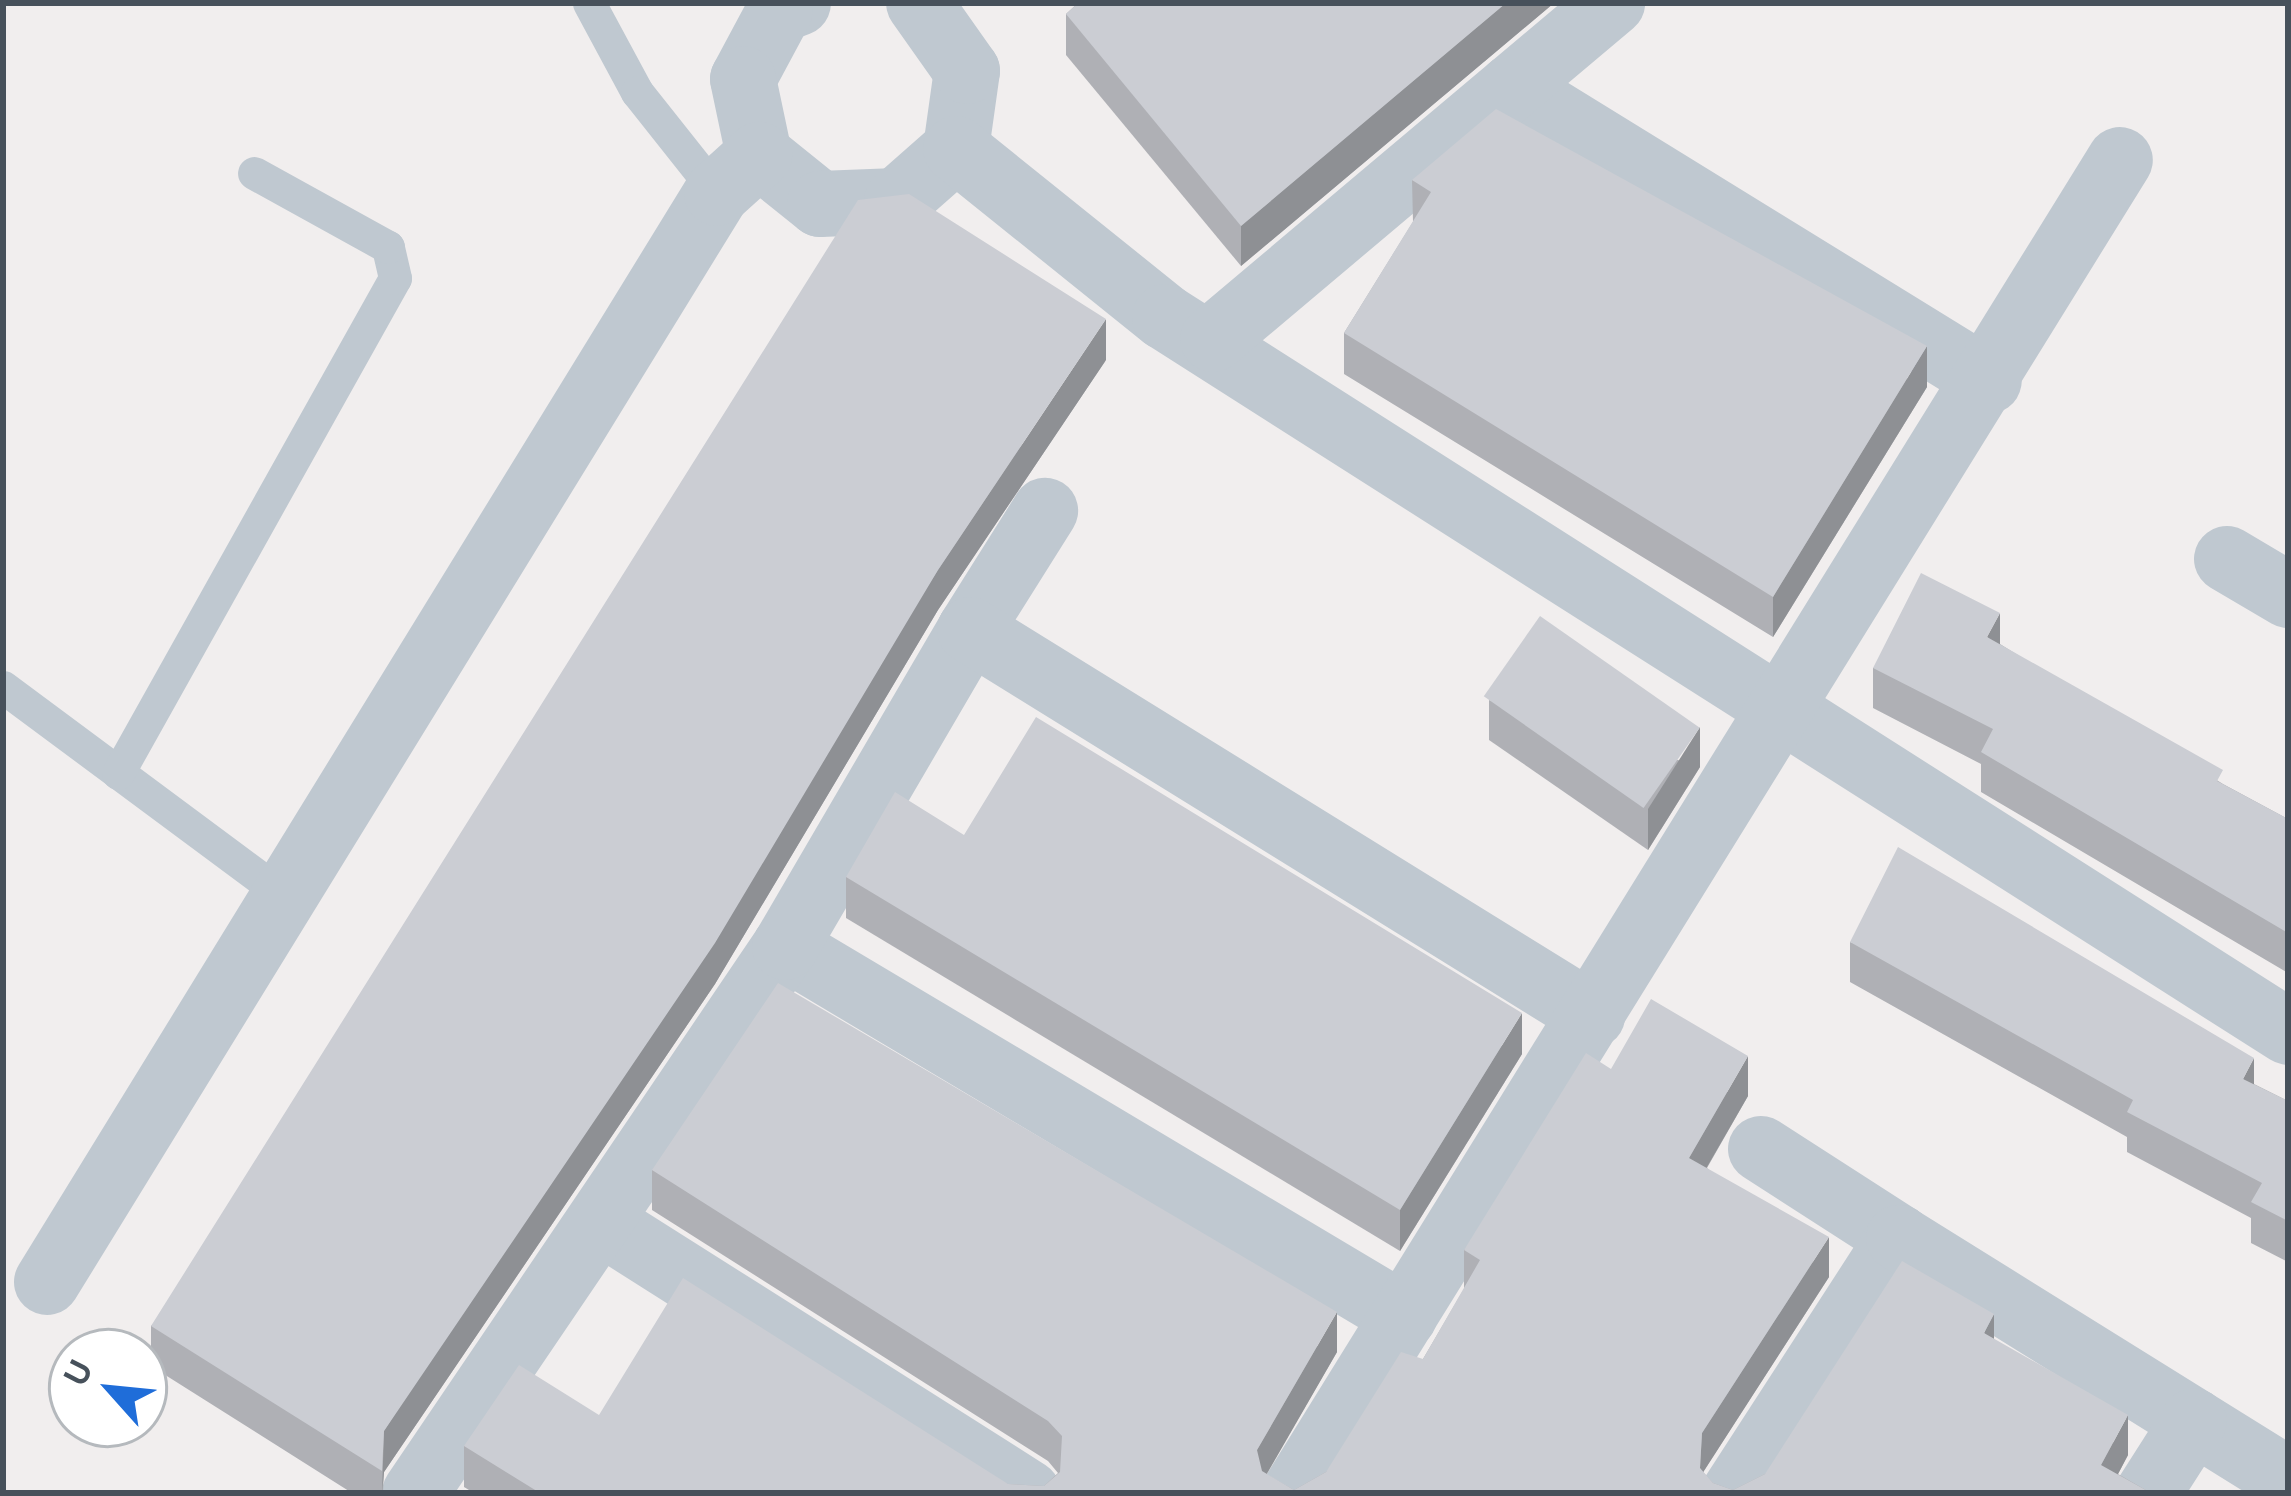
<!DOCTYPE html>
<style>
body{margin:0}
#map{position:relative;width:2291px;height:1496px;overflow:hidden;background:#f1eeee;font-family:Figtree,sans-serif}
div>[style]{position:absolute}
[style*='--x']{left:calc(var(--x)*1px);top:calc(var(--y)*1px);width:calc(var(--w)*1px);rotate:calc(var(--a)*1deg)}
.lane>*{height:33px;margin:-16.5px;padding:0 16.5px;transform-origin:16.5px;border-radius:16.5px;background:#bfc8d0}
.street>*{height:66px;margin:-33px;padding:0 33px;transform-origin:33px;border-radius:33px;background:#bfc8d0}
.wall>*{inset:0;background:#afb0b5}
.shaded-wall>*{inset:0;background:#8e9094}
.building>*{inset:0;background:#cbcdd3;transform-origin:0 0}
span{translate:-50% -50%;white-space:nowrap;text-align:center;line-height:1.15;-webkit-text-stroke:10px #fff;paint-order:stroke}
.frame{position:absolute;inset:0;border:6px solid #47515b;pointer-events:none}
.north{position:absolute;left:48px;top:1328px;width:120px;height:120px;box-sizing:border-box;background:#fff;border:3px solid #b5b9bd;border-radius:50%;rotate:297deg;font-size:33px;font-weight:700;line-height:48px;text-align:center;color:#47515b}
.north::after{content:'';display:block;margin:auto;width:42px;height:54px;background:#1f6dd9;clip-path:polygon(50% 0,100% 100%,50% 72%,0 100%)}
</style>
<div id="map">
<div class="lane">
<div style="--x:589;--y:3;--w:101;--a:61.7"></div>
<div style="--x:637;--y:92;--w:129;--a:51.6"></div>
<div style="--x:3;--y:687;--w:349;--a:36.6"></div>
<div style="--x:118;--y:773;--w:567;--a:-60.77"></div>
<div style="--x:395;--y:278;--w:32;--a:-103"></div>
<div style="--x:388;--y:247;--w:153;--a:-151.1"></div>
</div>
<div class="street">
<div style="--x:798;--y:3;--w:19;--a:159"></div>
<div style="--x:780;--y:10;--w:78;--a:118.2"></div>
<div style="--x:743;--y:79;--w:78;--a:78.1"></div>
<div style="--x:759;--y:155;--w:78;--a:38.8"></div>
<div style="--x:820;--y:204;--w:77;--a:-2.2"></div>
<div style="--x:897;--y:201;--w:79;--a:-41.4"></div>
<div style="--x:956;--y:149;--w:79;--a:-82"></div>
<div style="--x:967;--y:71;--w:83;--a:-125.2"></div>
<div style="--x:1512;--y:87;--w:560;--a:31.65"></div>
<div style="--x:956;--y:149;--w:268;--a:38.8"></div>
<div style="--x:1165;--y:317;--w:1331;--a:32.48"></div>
<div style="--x:1213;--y:339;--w:522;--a:-40.1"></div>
<div style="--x:2227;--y:559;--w:71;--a:30.5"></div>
<div style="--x:970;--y:630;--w:141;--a:-57.8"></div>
<div style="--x:785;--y:947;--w:721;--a:30.8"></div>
<div style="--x:1761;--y:1149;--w:164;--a:32.8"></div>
<div style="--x:602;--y:1223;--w:504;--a:32.37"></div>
<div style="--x:47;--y:1282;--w:1279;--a:-58.4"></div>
<div style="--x:717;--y:193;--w:57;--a:-42.1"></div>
<div style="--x:415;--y:1493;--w:660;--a:-55.88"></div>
<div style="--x:785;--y:947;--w:367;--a:-59.7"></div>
<div style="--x:970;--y:630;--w:732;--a:31.76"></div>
<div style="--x:1294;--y:1493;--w:1568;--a:-58.22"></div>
<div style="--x:1734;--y:1493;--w:304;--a:-57.1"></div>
<div style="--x:1899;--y:1238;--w:458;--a:31.9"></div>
<div style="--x:2148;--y:1493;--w:85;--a:-57.4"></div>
</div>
<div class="wall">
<div style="clip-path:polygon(1078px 3px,1554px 3px,1241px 266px,1066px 55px,1066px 14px)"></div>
<div style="clip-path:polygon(1412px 180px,1927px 387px,1773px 637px,1344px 374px,1344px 333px,1413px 222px)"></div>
<div style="clip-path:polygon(1106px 360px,938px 610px,715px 984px,384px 1472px,383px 1493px,352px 1493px,151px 1366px,151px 1326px)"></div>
<div style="clip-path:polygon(2000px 644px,2223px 784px,2288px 819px,2288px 973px,1981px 792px,1981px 764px,1873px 708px,1873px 668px)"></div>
<div style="clip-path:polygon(1489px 700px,1700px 767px,1648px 850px,1489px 740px)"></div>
<div style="clip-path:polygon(964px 835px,1522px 1054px,1400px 1251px,846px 918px,846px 877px)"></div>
<div style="clip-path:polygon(1850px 942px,2254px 1084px,2288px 1101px,2288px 1262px,2251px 1243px,2251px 1218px,2127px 1152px,2127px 1137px,1850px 982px)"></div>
<div style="clip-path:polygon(1611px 1069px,1748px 1096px,1707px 1168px,1829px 1277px,1703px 1472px,1713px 1483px,1733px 1490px,1765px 1474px,1994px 1339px,2128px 1455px,2118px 1474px,2151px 1493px,474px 1493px,464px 1487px,464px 1446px,599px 1415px,1008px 1484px,1044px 1486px,1058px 1473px,1048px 1461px,652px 1210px,652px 1170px,1337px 1352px,1266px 1474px,1294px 1490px,1326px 1472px,1423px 1359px,1464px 1289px,1464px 1250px)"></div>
</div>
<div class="shaded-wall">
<div style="clip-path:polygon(1506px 3px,1554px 3px,1241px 266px,1241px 226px)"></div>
<div style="clip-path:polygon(1106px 319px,1106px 360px,938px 610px,715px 984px,384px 1472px,382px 1493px,384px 1431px,938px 570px)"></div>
<div style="clip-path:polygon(1927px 346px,1927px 387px,1773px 637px,1773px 597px)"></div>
<div style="clip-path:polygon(2000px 613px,2000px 653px,1987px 637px)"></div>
<div style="clip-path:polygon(1700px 727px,1700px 767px,1648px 850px,1648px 809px)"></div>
<div style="clip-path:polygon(1522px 1013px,1522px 1054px,1400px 1251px,1400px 1210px)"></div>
<div style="clip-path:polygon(1748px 1056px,1748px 1096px,1689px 1198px,1689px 1158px)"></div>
<div style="clip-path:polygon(2254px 1058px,2254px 1099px,2243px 1079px)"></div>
<div style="clip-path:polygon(1829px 1237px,1829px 1277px,1702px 1474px,1700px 1468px,1702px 1433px)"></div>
<div style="clip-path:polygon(1337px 1312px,1337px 1352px,1257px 1491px,1257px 1450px)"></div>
<div style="clip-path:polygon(1994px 1314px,1994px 1354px,1984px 1333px)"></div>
<div style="clip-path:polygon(2128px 1415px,2128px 1455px,2108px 1493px,2101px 1465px)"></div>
</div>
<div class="building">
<div style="clip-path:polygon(1078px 3px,1506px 3px,1241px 226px,1066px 14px)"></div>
<div style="clip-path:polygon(1496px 109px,1927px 346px,1773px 597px,1344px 333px,1431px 192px,1412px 180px)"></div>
<div style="clip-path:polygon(909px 194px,1106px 319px,938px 570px,715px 943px,384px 1431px,382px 1471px,151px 1326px,858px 200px)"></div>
<div style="clip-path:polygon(1921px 573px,2000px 613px,1987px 637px,2223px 770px,2217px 781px,2288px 819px,2288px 933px,1981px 752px,1993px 729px,1873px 668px)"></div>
<div style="left:1540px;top:616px;width:195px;height:98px;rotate:35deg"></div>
<div style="clip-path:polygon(1036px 717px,1522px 1013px,1400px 1210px,846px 877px,895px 792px,964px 835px)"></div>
<div style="clip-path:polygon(1898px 847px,2254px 1058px,2243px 1079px,2288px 1101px,2288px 1221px,2251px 1202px,2262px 1183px,2127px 1112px,2133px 1100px,1850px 942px)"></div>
<div style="clip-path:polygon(778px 983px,1337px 1312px,1257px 1450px,1262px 1471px,1294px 1490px,1326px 1472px,1401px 1352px,1423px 1359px,1480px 1260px,1464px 1250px,1586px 1053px,1611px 1069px,1651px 999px,1748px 1056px,1689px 1158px,1829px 1237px,1702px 1433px,1700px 1468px,1713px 1483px,1733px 1490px,1765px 1474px,1902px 1261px,1994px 1314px,1984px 1333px,2128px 1415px,2101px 1465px,2151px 1493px,540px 1493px,464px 1446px,519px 1365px,599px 1415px,683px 1278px,1008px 1484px,1044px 1486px,1060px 1472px,1062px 1436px,1048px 1421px,652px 1170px)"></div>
</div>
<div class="frame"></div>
<div class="north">U</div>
</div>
